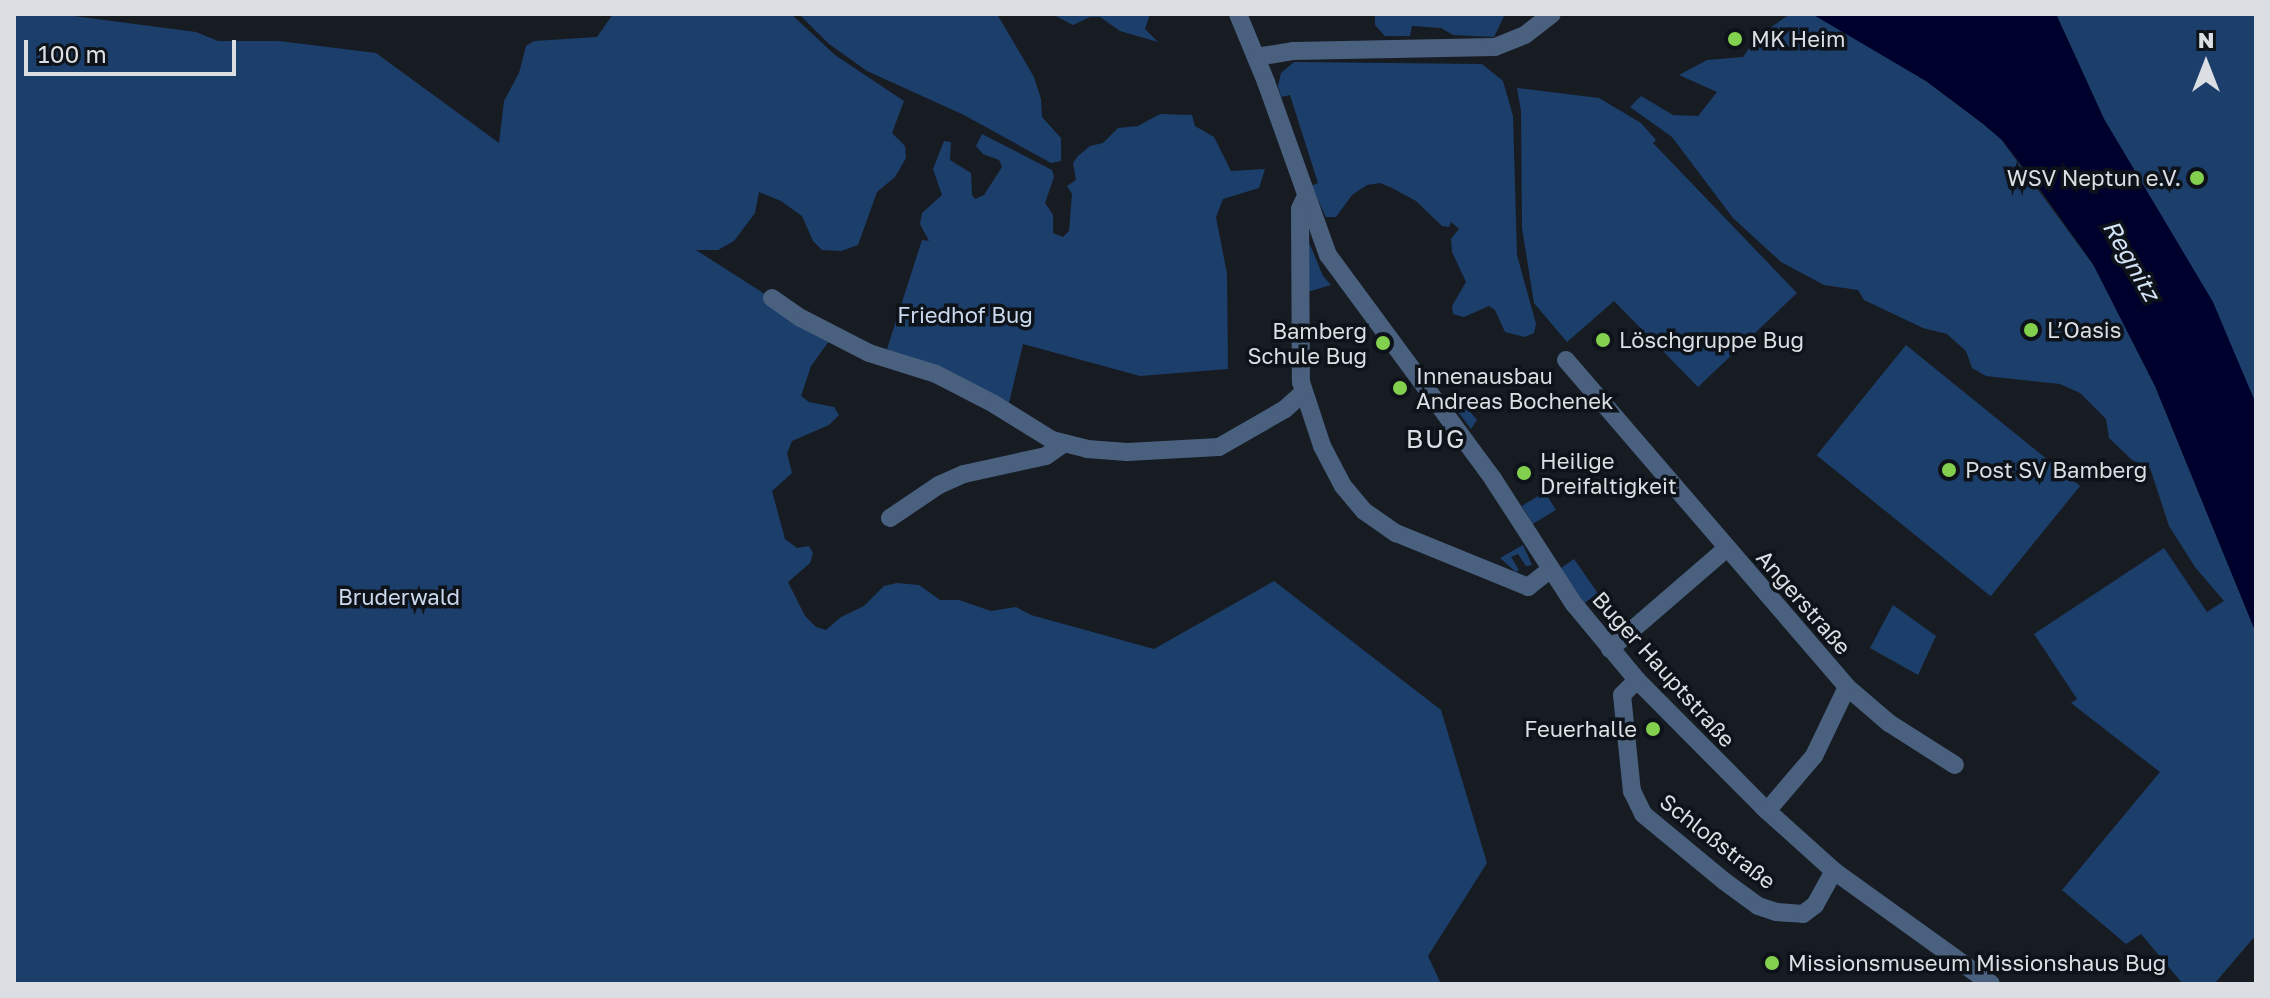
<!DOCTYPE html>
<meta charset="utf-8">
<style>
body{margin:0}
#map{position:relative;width:2270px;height:998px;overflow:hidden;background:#171c23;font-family:"Golos Text",sans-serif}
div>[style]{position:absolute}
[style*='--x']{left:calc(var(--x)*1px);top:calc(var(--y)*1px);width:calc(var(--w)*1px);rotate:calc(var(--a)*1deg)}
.green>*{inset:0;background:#1c3e6b;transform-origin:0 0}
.water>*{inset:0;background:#00002c}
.minor>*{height:18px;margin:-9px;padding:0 9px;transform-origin:9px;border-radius:9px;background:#49607f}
.dots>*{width:22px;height:22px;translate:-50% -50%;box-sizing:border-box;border:4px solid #0e131a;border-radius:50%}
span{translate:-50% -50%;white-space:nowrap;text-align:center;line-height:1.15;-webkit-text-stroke:7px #0e131a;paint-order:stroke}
.poi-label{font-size:22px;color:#dbdfe4}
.left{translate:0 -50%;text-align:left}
.right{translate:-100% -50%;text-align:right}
.park-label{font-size:22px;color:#cad9ed}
.street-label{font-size:22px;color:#dbdfe4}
.water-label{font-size:24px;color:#d4e3f7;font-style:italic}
.quarter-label{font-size:26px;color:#dbdfe4;letter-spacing:2px}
.frame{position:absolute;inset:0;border:16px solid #dbdfe4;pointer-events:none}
.north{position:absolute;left:2166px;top:24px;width:80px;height:80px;-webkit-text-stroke:6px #0e131a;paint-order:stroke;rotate:0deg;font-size:22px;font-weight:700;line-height:32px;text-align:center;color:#dbdfe4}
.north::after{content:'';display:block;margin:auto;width:28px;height:36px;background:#dbdfe4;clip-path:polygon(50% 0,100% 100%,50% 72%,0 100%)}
.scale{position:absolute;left:24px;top:40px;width:212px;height:36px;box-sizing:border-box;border:4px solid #dbdfe4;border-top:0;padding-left:10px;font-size:24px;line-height:28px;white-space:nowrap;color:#dbdfe4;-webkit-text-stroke:6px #0e131a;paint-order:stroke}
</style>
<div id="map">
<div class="green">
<div style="clip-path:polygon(613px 14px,791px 14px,835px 55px,904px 101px,892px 133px,905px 146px,906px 158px,895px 177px,877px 192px,858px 245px,841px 251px,822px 250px,813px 241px,802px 216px,781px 201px,759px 192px,755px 213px,734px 241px,718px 250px,696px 250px,832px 337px,811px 366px,801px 396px,809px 402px,834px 407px,839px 415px,829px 425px,792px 441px,787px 453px,792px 473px,772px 491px,785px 539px,797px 548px,809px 546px,813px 553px,810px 563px,788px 582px,805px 616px,816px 627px,826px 630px,841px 617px,864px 606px,884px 586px,897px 583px,919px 585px,940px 600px,959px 600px,991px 611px,1016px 607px,1031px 615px,1154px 649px,1274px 581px,1441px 710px,1487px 863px,1428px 956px,1441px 984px,14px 984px,14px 16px,66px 15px,196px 32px,218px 41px,279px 41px,376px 53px,499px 143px,504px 101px,519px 73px,526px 46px,534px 41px,597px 37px)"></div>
<div style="clip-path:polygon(799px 14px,997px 14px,1034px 77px,1041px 99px,1042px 117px,1061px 138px,1061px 161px,1051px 163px,964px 115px,867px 71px,829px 44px)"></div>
<div style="clip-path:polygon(1052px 14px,1150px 14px,1145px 29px,1158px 42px,1120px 31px,1100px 17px,1090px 17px,1073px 25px)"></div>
<div style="clip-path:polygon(1375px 14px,1505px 14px,1494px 37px,1453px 35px,1441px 28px,1412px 26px,1410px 36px,1385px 36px,1375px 25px)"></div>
<div style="clip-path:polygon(1790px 14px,1811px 14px,1822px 19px,1926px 81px,1998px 135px,2094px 266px,2155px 386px,2256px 633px,2256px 935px,2214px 984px,2183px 984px,2141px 934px,2126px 944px,2062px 890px,2160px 772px,2071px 703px,2077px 699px,2034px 634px,2164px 548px,2207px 612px,2224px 601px,2195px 567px,2169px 526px,2150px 468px,2132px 460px,2109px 438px,2106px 419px,2080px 393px,2060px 384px,1986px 376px,1972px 368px,1966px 351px,1947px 334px,1923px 328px,1864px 300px,1858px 290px,1824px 285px,1781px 262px,1733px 218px,1672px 137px,1630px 107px,1641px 96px,1673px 115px,1698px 116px,1717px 92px,1679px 75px,1707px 60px,1743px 57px,1757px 37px)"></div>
<div style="clip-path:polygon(2056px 14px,2256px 14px,2256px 404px,2212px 302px,2104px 119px)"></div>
<div style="clip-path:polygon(1294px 62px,1482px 64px,1503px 81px,1513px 116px,1517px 255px,1536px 324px,1534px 333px,1525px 337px,1505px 332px,1495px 310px,1489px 306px,1464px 317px,1453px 314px,1452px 306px,1466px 282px,1452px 252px,1451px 239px,1459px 229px,1451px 222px,1449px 227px,1442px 226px,1416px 201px,1392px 188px,1380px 183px,1367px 185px,1352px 195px,1336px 217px,1326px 217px,1311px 186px,1318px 183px,1290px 95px,1281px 97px,1278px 86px,1281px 73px)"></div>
<div style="clip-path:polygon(1517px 88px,1599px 98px,1641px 123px,1656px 140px,1653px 143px,1797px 293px,1698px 387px,1614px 301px,1567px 342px,1534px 303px,1522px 228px,1521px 111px)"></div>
<div style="clip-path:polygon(1160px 114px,1192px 115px,1195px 126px,1214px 137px,1231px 171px,1265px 169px,1259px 188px,1223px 199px,1216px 217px,1227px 274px,1228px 369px,1140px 376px,1023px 344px,1008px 407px,961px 379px,887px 349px,922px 240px,929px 241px,920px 224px,922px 213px,942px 195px,933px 169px,944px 141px,951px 142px,950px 160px,971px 173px,972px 195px,975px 199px,984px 195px,1002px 167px,999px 160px,983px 154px,976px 146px,982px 134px,1052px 170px,1054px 177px,1045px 203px,1053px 215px,1053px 233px,1063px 237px,1069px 231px,1072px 194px,1067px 186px,1076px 180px,1073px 163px,1078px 156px,1090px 146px,1103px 143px,1118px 128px,1138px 126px)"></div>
<div style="clip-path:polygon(1303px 228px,1323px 276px,1331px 285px,1304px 293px)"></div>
<div style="left:1906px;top:345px;width:224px;height:142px;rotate:39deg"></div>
<div style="clip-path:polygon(1461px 401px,1477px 420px,1471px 429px,1453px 405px)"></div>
<div style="left:1545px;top:492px;width:21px;height:27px;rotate:59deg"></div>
<div style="clip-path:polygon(1523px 545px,1532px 565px,1526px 566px,1518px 554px,1511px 557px,1519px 570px,1516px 572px,1500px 558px)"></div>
<div style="left:1574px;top:559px;width:42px;height:17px;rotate:55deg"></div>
<div style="clip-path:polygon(1893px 605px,1936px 636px,1918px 675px,1870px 648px)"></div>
</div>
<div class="water">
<div style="clip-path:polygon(1812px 14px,2056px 14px,2104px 119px,2213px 302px,2256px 404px,2256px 633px,2155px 386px,2093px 264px,2042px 192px,2003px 141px,1982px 123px,1926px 81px)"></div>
</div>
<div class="minor">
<div style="--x:1238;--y:14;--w:74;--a:67.6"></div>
<div style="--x:1266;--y:82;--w:184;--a:70.3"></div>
<div style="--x:1328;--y:255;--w:278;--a:53.6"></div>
<div style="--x:1493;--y:479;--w:149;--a:57.1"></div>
<div style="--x:1574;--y:604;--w:99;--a:50.3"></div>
<div style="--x:1637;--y:680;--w:179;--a:45.2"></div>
<div style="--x:1763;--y:807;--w:96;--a:42"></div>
<div style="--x:1834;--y:871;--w:193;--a:35.7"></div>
<div style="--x:1256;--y:57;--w:37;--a:-9"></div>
<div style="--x:1293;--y:51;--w:202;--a:-1.1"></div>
<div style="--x:1495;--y:47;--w:32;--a:-22"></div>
<div style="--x:1525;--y:35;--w:34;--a:-38"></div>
<div style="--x:1306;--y:196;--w:14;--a:115"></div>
<div style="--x:1300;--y:209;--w:173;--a:89.7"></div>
<div style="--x:1301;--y:382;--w:67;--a:71.8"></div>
<div style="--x:1322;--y:446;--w:45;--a:62.3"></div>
<div style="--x:1343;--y:486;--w:33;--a:50"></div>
<div style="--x:1364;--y:511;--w:39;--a:35"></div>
<div style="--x:1396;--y:533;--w:143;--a:22.2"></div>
<div style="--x:1528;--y:587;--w:28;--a:-38"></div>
<div style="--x:772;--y:298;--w:35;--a:35"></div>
<div style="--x:801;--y:318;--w:76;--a:27.2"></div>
<div style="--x:869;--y:353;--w:70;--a:17.4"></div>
<div style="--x:936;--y:374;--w:65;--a:27.3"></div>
<div style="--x:994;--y:404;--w:68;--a:31.8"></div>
<div style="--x:1052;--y:440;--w:36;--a:14"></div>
<div style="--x:1087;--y:449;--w:40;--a:4.3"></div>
<div style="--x:1127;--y:452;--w:92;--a:-3.1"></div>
<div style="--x:1219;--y:447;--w:76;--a:-29.9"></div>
<div style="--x:1285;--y:409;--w:24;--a:-42"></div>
<div style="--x:1566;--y:360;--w:431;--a:49.3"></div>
<div style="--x:1847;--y:687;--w:55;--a:40.6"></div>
<div style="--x:1889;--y:723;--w:78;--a:32.5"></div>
<div style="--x:890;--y:518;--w:59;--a:-34"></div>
<div style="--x:939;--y:485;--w:27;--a:-24"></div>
<div style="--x:964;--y:474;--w:84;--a:-12.4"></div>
<div style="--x:1046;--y:456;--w:21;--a:-35"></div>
<div style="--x:1610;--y:649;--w:153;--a:-40.8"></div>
<div style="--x:1637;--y:680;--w:21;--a:135"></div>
<div style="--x:1622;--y:695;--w:97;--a:84.1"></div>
<div style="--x:1632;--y:791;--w:25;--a:64"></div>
<div style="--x:1643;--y:814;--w:105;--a:39.6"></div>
<div style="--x:1724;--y:881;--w:42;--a:36.3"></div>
<div style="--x:1758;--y:906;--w:19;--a:18"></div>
<div style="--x:1776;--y:912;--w:27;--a:4"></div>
<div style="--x:1803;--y:914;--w:15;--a:-37"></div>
<div style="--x:1815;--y:905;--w:39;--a:-61"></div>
<div style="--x:1767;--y:811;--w:72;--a:-49.5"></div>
<div style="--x:1814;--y:756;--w:76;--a:-64.4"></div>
</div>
<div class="dots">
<div style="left:1735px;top:39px;background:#83d04e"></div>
<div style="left:2197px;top:178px;background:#83d04e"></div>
<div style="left:2031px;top:330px;background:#83d04e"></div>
<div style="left:1603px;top:340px;background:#83d04e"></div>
<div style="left:1383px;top:343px;background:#83d04e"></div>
<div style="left:1400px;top:388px;background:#83d04e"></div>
<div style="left:1949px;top:470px;background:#83d04e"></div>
<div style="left:1524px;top:473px;background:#83d04e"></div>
<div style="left:1653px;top:729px;background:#83d04e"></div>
<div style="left:1772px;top:963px;background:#83d04e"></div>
</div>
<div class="poi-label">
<span class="left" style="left:1751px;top:39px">MK Heim</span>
<span class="right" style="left:2181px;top:178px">WSV Neptun e.V.</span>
<span class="right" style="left:1367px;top:343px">Bamberg<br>Schule Bug</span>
<span class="left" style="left:2047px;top:330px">L’Oasis</span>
<span class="left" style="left:1619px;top:340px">Löschgruppe Bug</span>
<span class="left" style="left:1416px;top:388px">Innenausbau<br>Andreas Bochenek</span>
<span class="left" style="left:1540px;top:473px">Heilige<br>Dreifaltigkeit</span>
<span class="left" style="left:1965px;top:470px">Post SV Bamberg</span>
<span class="right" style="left:1637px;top:729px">Feuerhalle</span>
<span class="left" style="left:1788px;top:963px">Missionsmuseum Missionshaus Bug</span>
</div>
<div class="park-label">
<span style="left:965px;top:315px">Friedhof Bug</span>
<span style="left:399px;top:597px">Bruderwald</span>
</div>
<div class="street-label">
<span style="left:1804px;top:602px;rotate:49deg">Angerstraße</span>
<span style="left:1664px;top:669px;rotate:48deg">Buger Hauptstraße</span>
<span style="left:1718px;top:841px;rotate:38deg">Schloßstraße</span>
</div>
<div class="water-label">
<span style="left:2132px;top:260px;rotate:60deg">Regnitz</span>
</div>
<div class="quarter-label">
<span style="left:1436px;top:439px">BUG</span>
</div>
<div class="frame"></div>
<div class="north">N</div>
<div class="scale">100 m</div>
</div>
